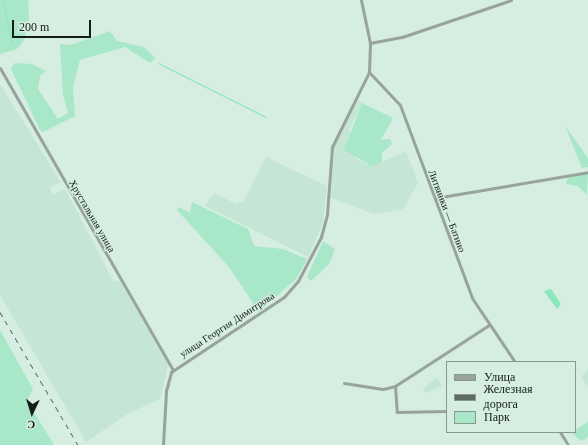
<!DOCTYPE html>
<meta charset="utf-8">
<style>
body{margin:0}
#map{position:relative;width:588px;height:445px;overflow:hidden;background:#d5eee1;font-family:Georgia,serif}
div>[style]{position:absolute}
[style*='--x']{left:calc(var(--x)*1px);top:calc(var(--y)*1px);width:calc(var(--w)*1px);rotate:calc(var(--a)*1deg)}
.built>*{inset:0;background:#c5e6d4}
.green>*{inset:0;background:#a8e7c7}
.water>*{inset:0;background:#89e7ba}
.stream>*{height:1px;margin:-0.5px;padding:0 0.5px;transform-origin:0.5px;border-radius:0.5px;background:#89e7ba}
.minor>*{height:3px;margin:-1.5px;padding:0 1.5px;transform-origin:1.5px;border-radius:1.5px;background:#99a39e}
.rail>*{height:1px;margin-top:-0.5px;transform-origin:0;background:repeating-linear-gradient(90deg,#5c6b63 0 5px,transparent 0 10px)}
span{translate:-50% -50%;white-space:nowrap;text-align:center;line-height:1.15;-webkit-text-stroke:3px #d5eee1;paint-order:stroke}
.street-label{font-size:10px;color:#131c17}
.legend{position:absolute;left:446px;top:361px;width:130px;height:72px;box-sizing:border-box;background:#d5eee1;border:1px solid #879a90;margin:0;padding:5px 7px;list-style:none;font-size:12px;color:#131c17}
.legend li{display:flex;align-items:center;gap:8px;height:20px}
.legend b{width:20px;border:1px solid #879a90}
.north{position:absolute;left:12px;top:393px;width:40px;height:40px;-webkit-text-stroke:3px #d5eee1;paint-order:stroke;rotate:184deg;font-size:11px;font-weight:700;line-height:16px;text-align:center;color:#131c17}
.north::after{content:'';display:block;margin:auto;width:14px;height:18px;background:#131c17;clip-path:polygon(50% 0,100% 100%,50% 72%,0 100%)}
.scale{position:absolute;left:12px;top:20px;width:79px;height:18px;box-sizing:border-box;border:2px solid #131c17;border-top:0;padding-left:5px;font-size:12px;line-height:14px;white-space:nowrap;color:#131c17;-webkit-text-stroke:3px #d5eee1;paint-order:stroke}
</style>
<div id="map">
<div class="built">
<div style="clip-path:polygon(0 84px,61px 182px,50px 188px,53px 195px,65px 189px,114px 282px,119px 280px,168px 365px,160px 399px,129px 413px,86px 442px,0 295px)"></div>
<div style="clip-path:polygon(357px 100px,362px 103px,349px 130px,355px 158px,369px 165px,368px 168px,406px 151px,418px 183px,403px 209px,374px 214px,331px 198px,334px 146px)"></div>
<div style="clip-path:polygon(266px 157px,327px 186px,323px 223px,308px 257px,205px 206px,214px 193px,236px 204px,244px 201px)"></div>
<div style="clip-path:polygon(588px 369px,588px 387px,581px 377px)"></div>
<div style="clip-path:polygon(437px 377px,442px 386px,425px 393px,423px 389px)"></div>
</div>
<div class="green">
<div style="clip-path:polygon(0 0,28px 0,29px 20px,24px 40px,17px 49px,0 54px)"></div>
<div style="clip-path:polygon(110px 31px,117px 41px,144px 47px,155px 58px,150px 63px,125px 47px,80px 60px,73px 87px,75px 116px,43px 132px,40px 130px,11px 69px,15px 63px,32px 64px,46px 71px,40px 76px,38px 89px,58px 119px,68px 113px,63px 94px,60px 44px,71px 45px)"></div>
<div style="clip-path:polygon(362px 103px,393px 118px,381px 140px,390px 139px,392px 144px,382px 153px,382px 162px,367px 168px,369px 164px,344px 150px)"></div>
<div style="clip-path:polygon(565px 126px,588px 158px,588px 167px,582px 168px)"></div>
<div style="clip-path:polygon(588px 173px,587px 195px,578px 186px,566px 184px,568px 177px)"></div>
<div style="clip-path:polygon(192px 202px,248px 229px,254px 246px,283px 249px,307px 259px,296px 279px,259px 312px,229px 267px,177px 210px,179px 207px,190px 213px)"></div>
<div style="clip-path:polygon(323px 241px,335px 249px,329px 264px,311px 281px,307px 277px)"></div>
<div style="clip-path:polygon(0 330px,33px 389px,27px 401px,54px 445px,0 445px)"></div>
<div style="clip-path:polygon(588px 422px,588px 437px,582px 441px,577px 438px,572px 432px)"></div>
</div>
<div class="water">
<div style="clip-path:polygon(551px 289px,561px 304px,557px 309px,544px 291px)"></div>
</div>
<div class="stream">
<div style="--x:3;--y:0;--w:44;--a:78.2"></div>
<div style="--x:158;--y:63;--w:121;--a:26.6"></div>
</div>
<div class="minor">
<div style="--x:370;--y:43;--w:33;--a:-11"></div>
<div style="--x:402;--y:37;--w:115;--a:-18.7"></div>
<div style="--x:0;--y:68;--w:348;--a:60.2"></div>
<div style="--x:369;--y:72;--w:45;--a:46.8"></div>
<div style="--x:400;--y:105;--w:206;--a:69.5"></div>
<div style="--x:472;--y:298;--w:77;--a:56.1"></div>
<div style="--x:435;--y:198;--w:155;--a:-9.6"></div>
<div style="--x:344;--y:383;--w:39;--a:9"></div>
<div style="--x:383;--y:389;--w:12;--a:-14"></div>
<div style="--x:395;--y:386;--w:112;--a:-33"></div>
<div style="--x:395;--y:386;--w:26;--a:86"></div>
<div style="--x:397;--y:412;--w:50;--a:-1.1"></div>
<div style="--x:560;--y:432;--w:15;--a:58"></div>
<div style="--x:163;--y:445;--w:54;--a:-86.8"></div>
<div style="--x:166;--y:391;--w:20;--a:-75"></div>
<div style="--x:171;--y:372;--w:136;--a:-33.6"></div>
<div style="--x:284;--y:297;--w:21;--a:-49"></div>
<div style="--x:298;--y:281;--w:50;--a:-62.4"></div>
<div style="--x:321;--y:237;--w:24;--a:-75"></div>
<div style="--x:327;--y:214;--w:67;--a:-85.7"></div>
<div style="--x:332;--y:147;--w:84;--a:-63.7"></div>
<div style="--x:369;--y:72;--w:29;--a:-88"></div>
<div style="--x:370;--y:43;--w:44;--a:-101.8"></div>
</div>
<div class="rail">
<div style="--x:0;--y:312;--w:154;--a:59.6"></div>
</div>
<div class="street-label">
<span style="left:447px;top:211px;rotate:69deg">Литвинки — Батино</span>
<span style="left:92px;top:216px;rotate:60deg">Хрустальная улица</span>
<span style="left:227px;top:325px;rotate:-33deg">улица Георгия Димитрова</span>
</div>
<ul class="legend">
<li><b style="height:5px;background:#99a39e"></b>Улица</li>
<li><b style="height:5px;background:#5c6b63"></b>Железная дорога</li>
<li><b style="height:11px;background:#a8e7c7"></b>Парк</li>
</ul>
<div class="north">С</div>
<div class="scale">200 m</div>
</div>
